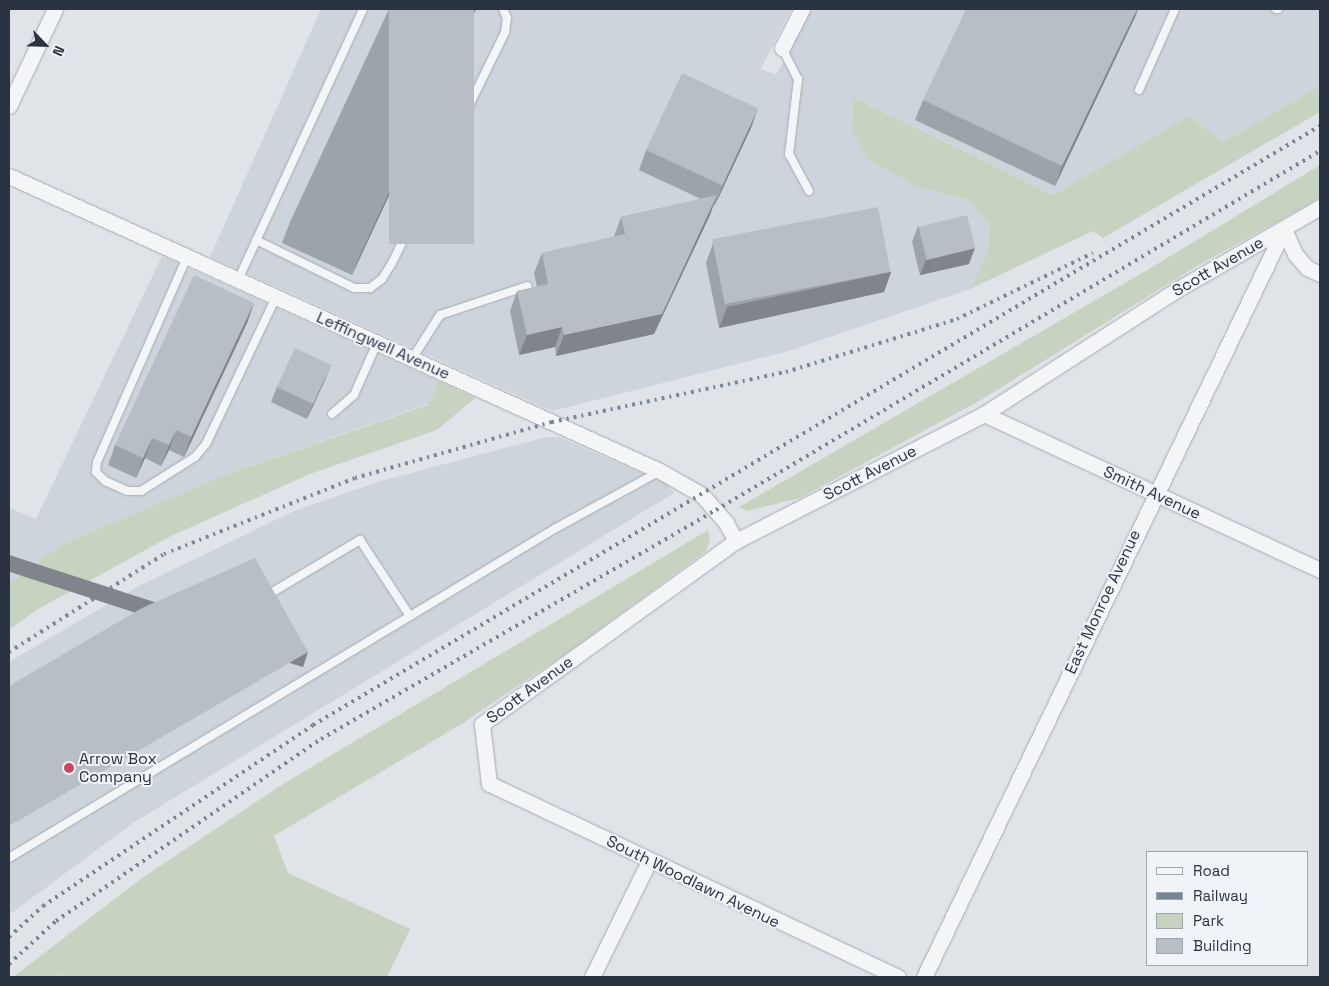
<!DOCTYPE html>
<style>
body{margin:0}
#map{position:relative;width:1329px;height:986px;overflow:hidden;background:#e0e4e9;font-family:"Space Grotesk",sans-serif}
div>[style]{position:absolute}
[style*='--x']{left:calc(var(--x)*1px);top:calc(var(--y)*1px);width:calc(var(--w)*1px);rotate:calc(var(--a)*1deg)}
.built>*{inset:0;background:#ced4db}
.green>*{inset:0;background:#c7d3c1}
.roads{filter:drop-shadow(0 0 1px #a5abb3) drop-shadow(0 0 1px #a5abb3)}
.service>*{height:8px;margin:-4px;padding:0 4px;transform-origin:4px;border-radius:4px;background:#f3f5f7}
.minor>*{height:15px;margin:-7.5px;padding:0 7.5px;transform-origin:7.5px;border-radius:7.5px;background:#f3f5f7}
.rail>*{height:4px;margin-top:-2px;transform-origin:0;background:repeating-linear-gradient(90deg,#798593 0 2.5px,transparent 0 7.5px)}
.wall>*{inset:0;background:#9da3aa}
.shaded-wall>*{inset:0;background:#80858b;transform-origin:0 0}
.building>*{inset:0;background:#b7bec6;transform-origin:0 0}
.dots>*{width:14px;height:14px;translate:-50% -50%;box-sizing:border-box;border:2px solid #f0f3f7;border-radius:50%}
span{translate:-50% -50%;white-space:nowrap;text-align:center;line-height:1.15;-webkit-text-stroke:4px #f0f3f7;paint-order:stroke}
.street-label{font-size:16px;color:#293341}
.poi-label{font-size:16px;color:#293341}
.left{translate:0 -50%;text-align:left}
.frame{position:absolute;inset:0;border:10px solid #293341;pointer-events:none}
.legend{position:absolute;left:1146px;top:851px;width:162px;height:115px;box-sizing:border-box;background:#f0f3f7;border:1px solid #a0a6ae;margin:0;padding:6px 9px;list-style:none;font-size:15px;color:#293341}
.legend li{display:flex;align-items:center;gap:10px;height:25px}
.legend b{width:25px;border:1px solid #a0a6ae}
.north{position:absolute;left:20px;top:20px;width:50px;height:50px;-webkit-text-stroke:4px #f0f3f7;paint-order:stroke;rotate:114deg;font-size:14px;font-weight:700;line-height:20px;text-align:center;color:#293341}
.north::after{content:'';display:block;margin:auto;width:18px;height:22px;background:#293341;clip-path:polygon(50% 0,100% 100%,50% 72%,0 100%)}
</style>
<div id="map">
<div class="built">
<div style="clip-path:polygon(321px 9px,791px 9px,761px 69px,776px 75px,812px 9px,1320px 9px,1320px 86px,1223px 142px,1189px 116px,1053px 195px,854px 97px,917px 187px,968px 200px,990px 226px,987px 254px,970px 289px,789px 351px,552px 411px,210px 257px)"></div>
<div style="clip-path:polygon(162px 256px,439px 381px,428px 404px,225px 475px,61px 545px,9px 584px,9px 508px,36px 519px)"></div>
<div style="clip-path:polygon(546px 437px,559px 437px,667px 484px,674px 493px,133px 823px,9px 915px,9px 662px,137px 587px,294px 511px,381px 481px)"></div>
</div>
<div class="green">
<div style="clip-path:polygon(1320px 86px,1320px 112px,1103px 238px,1093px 231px,970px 289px,987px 254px,990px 226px,968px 200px,917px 187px,868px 159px,852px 131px,853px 97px,1053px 195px,1189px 116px,1223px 142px)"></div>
<div style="clip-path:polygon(1320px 165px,1320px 198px,1197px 266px,981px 400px,800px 498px,747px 511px,739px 507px,1149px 269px)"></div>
<div style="clip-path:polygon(439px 381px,475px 398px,437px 430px,310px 474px,171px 536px,38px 609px,9px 630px,9px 584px,61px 545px,225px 475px,428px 405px)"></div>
<div style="clip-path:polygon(708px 530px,710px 539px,706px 551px,577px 646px,463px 723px,274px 836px,288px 873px,410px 929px,387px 977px,65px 977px,59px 975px,56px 977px,13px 977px,142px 878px,280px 786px)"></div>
</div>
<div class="roads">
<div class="service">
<div style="--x:1276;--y:9;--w:2;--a:0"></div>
<div style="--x:782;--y:48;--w:35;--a:63"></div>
<div style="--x:798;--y:79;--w:76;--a:96.8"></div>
<div style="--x:789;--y:154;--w:42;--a:61.6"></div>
<div style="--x:1139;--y:90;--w:89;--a:-66"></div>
<div style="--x:256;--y:240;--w:109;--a:26.1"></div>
<div style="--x:354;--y:288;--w:16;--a:0"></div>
<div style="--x:370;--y:288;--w:15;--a:-37"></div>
<div style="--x:382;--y:279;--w:19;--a:-58"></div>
<div style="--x:392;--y:263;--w:257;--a:-63.9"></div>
<div style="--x:505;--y:32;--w:14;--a:-82"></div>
<div style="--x:507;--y:18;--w:10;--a:-114"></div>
<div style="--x:187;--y:257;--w:224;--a:113.7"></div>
<div style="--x:97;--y:462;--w:10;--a:96"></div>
<div style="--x:96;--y:472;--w:13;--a:45"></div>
<div style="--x:105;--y:481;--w:24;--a:24"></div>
<div style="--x:127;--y:491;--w:14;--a:0"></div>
<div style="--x:141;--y:491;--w:64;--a:-32.2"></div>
<div style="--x:195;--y:457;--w:17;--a:-50"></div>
<div style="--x:206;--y:444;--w:163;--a:-64.5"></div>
<div style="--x:238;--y:280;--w:298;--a:-65.2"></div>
<div style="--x:412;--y:359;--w:52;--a:-57.5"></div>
<div style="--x:440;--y:315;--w:92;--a:-18.4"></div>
<div style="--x:332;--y:414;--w:29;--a:-41"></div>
<div style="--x:354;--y:395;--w:57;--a:-66.1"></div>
<div style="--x:271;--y:593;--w:104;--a:-30.8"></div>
<div style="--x:360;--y:540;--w:91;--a:56.7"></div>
<div style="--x:9;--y:858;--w:639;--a:-31.1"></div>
<div style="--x:556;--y:528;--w:119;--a:-28.7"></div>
</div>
<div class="minor">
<div style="--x:782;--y:48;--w:44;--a:-62.9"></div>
<div style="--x:9;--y:106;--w:107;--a:-64.6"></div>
<div style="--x:9;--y:176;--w:715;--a:24.38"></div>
<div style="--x:660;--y:471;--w:48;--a:29.7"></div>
<div style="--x:702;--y:495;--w:37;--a:49"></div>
<div style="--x:726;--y:523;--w:21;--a:61"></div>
<div style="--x:1284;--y:229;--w:27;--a:66"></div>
<div style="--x:1295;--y:254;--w:18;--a:49"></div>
<div style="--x:1307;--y:268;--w:14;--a:25"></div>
<div style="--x:984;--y:414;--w:370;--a:24.9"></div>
<div style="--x:592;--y:977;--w:129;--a:-63.8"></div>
<div style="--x:898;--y:977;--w:452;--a:-154.7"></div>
<div style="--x:489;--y:784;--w:60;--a:-96.7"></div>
<div style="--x:482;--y:724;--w:313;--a:-35.8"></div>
<div style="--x:736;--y:541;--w:279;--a:-27.1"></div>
<div style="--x:984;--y:414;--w:231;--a:-32.8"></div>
<div style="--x:1178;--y:289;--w:164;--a:-30"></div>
<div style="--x:924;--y:977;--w:830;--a:-64.3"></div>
</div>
</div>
<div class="rail">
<div style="--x:9;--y:652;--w:183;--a:-32.3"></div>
<div style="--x:164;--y:554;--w:206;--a:-21.7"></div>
<div style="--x:355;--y:478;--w:205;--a:-15.9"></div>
<div style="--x:552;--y:422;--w:239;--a:-12.1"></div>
<div style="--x:786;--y:372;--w:179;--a:-17.2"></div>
<div style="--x:957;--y:319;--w:151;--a:-25.9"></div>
<div style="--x:9;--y:937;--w:46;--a:-42.4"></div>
<div style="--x:43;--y:906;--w:325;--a:-33.8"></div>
<div style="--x:313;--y:725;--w:1172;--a:-30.75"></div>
<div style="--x:9;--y:964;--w:64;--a:-42.5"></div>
<div style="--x:56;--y:921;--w:321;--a:-34.5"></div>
<div style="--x:321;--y:739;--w:457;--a:-30.1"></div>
<div style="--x:716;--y:510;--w:703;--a:-30.73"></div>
</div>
<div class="wall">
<div style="clip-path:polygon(389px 9px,476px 9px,352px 275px,282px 243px,290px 222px)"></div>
<div style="clip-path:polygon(1136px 15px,1055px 186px,915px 120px,923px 100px)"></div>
<div style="clip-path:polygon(758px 108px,751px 128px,715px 205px,714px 204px,710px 215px,654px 334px,556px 356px,555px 347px,519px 355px,510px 311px,517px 291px,537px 287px,534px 273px,542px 253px,614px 237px,621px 217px,701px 199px,639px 170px,646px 150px)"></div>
<div style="clip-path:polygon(918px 226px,969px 264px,920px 275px,912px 242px)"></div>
<div style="clip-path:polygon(713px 243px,891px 272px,884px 292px,719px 328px,706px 263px)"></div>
<div style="clip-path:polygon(254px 303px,247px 323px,184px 457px,169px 450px,161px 466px,145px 458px,136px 478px,108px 465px,115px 445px)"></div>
<div style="clip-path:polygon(325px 380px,307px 419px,271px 402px,277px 387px)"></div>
</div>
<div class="shaded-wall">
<div style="clip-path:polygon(474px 9px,476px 9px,352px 275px,360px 255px)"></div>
<div style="clip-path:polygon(1137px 9px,1138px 9px,1136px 15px,1055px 186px,1062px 166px)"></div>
<div style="clip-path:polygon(758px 108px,751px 128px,715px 205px,723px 185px)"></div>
<div style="clip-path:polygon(717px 195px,710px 215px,654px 334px,556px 356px,564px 335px)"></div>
<div style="clip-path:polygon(975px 248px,969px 264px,920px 275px,926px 260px)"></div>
<div style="clip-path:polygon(891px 272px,884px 292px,719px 328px,727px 307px)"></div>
<div style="clip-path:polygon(254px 303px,247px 323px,184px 457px,191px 437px)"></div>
<div style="clip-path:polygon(562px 327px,555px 347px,519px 355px,527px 335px)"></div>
<div style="clip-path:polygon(331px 365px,325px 380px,307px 419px,313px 404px)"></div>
<div style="clip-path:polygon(176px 430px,169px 450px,161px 466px,169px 445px)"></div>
<div style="clip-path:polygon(152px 438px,145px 458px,136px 478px,143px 458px)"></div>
<div style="left:308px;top:652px;width:16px;height:346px;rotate:108deg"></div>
</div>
<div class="building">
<div style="left:389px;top:9px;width:85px;height:235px"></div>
<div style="clip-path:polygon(966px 9px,1137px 9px,1062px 166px,923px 100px)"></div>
<div style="left:682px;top:73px;width:84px;height:85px;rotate:25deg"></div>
<div style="clip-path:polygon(717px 195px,662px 314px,564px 335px,562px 327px,527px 335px,517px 291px,548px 284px,542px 253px,625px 234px,621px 217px)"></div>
<div style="left:878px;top:207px;width:66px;height:169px;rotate:79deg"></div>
<div style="left:967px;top:215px;width:34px;height:50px;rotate:76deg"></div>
<div style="clip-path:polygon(194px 275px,254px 303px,191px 437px,176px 430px,169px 445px,152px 438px,143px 458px,115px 445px)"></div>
<div style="left:295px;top:348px;width:40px;height:43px;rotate:25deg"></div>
<div style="clip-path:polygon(255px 558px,308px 652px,9px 826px,9px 686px,142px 608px)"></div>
</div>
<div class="dots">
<div style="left:69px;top:768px;background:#ce4564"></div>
</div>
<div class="street-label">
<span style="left:1218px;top:267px;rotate:-30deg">Scott Avenue</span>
<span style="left:383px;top:346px;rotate:24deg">Leffingwell Avenue</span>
<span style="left:870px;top:473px;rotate:-27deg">Scott Avenue</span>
<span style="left:1152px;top:493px;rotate:25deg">Smith Avenue</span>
<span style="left:1103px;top:602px;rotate:-65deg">East Monroe Avenue</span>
<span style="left:530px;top:690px;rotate:-36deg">Scott Avenue</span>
<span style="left:693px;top:882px;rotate:26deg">South Woodlawn Avenue</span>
</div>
<div class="poi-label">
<span class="left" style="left:79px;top:768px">Arrow Box<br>Company</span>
</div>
<div class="frame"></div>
<ul class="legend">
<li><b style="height:6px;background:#f3f5f7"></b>Road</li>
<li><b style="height:6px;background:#798593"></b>Railway</li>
<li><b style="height:14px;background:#c7d3c1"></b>Park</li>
<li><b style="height:14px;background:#b7bec6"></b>Building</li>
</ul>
<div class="north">N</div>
</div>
